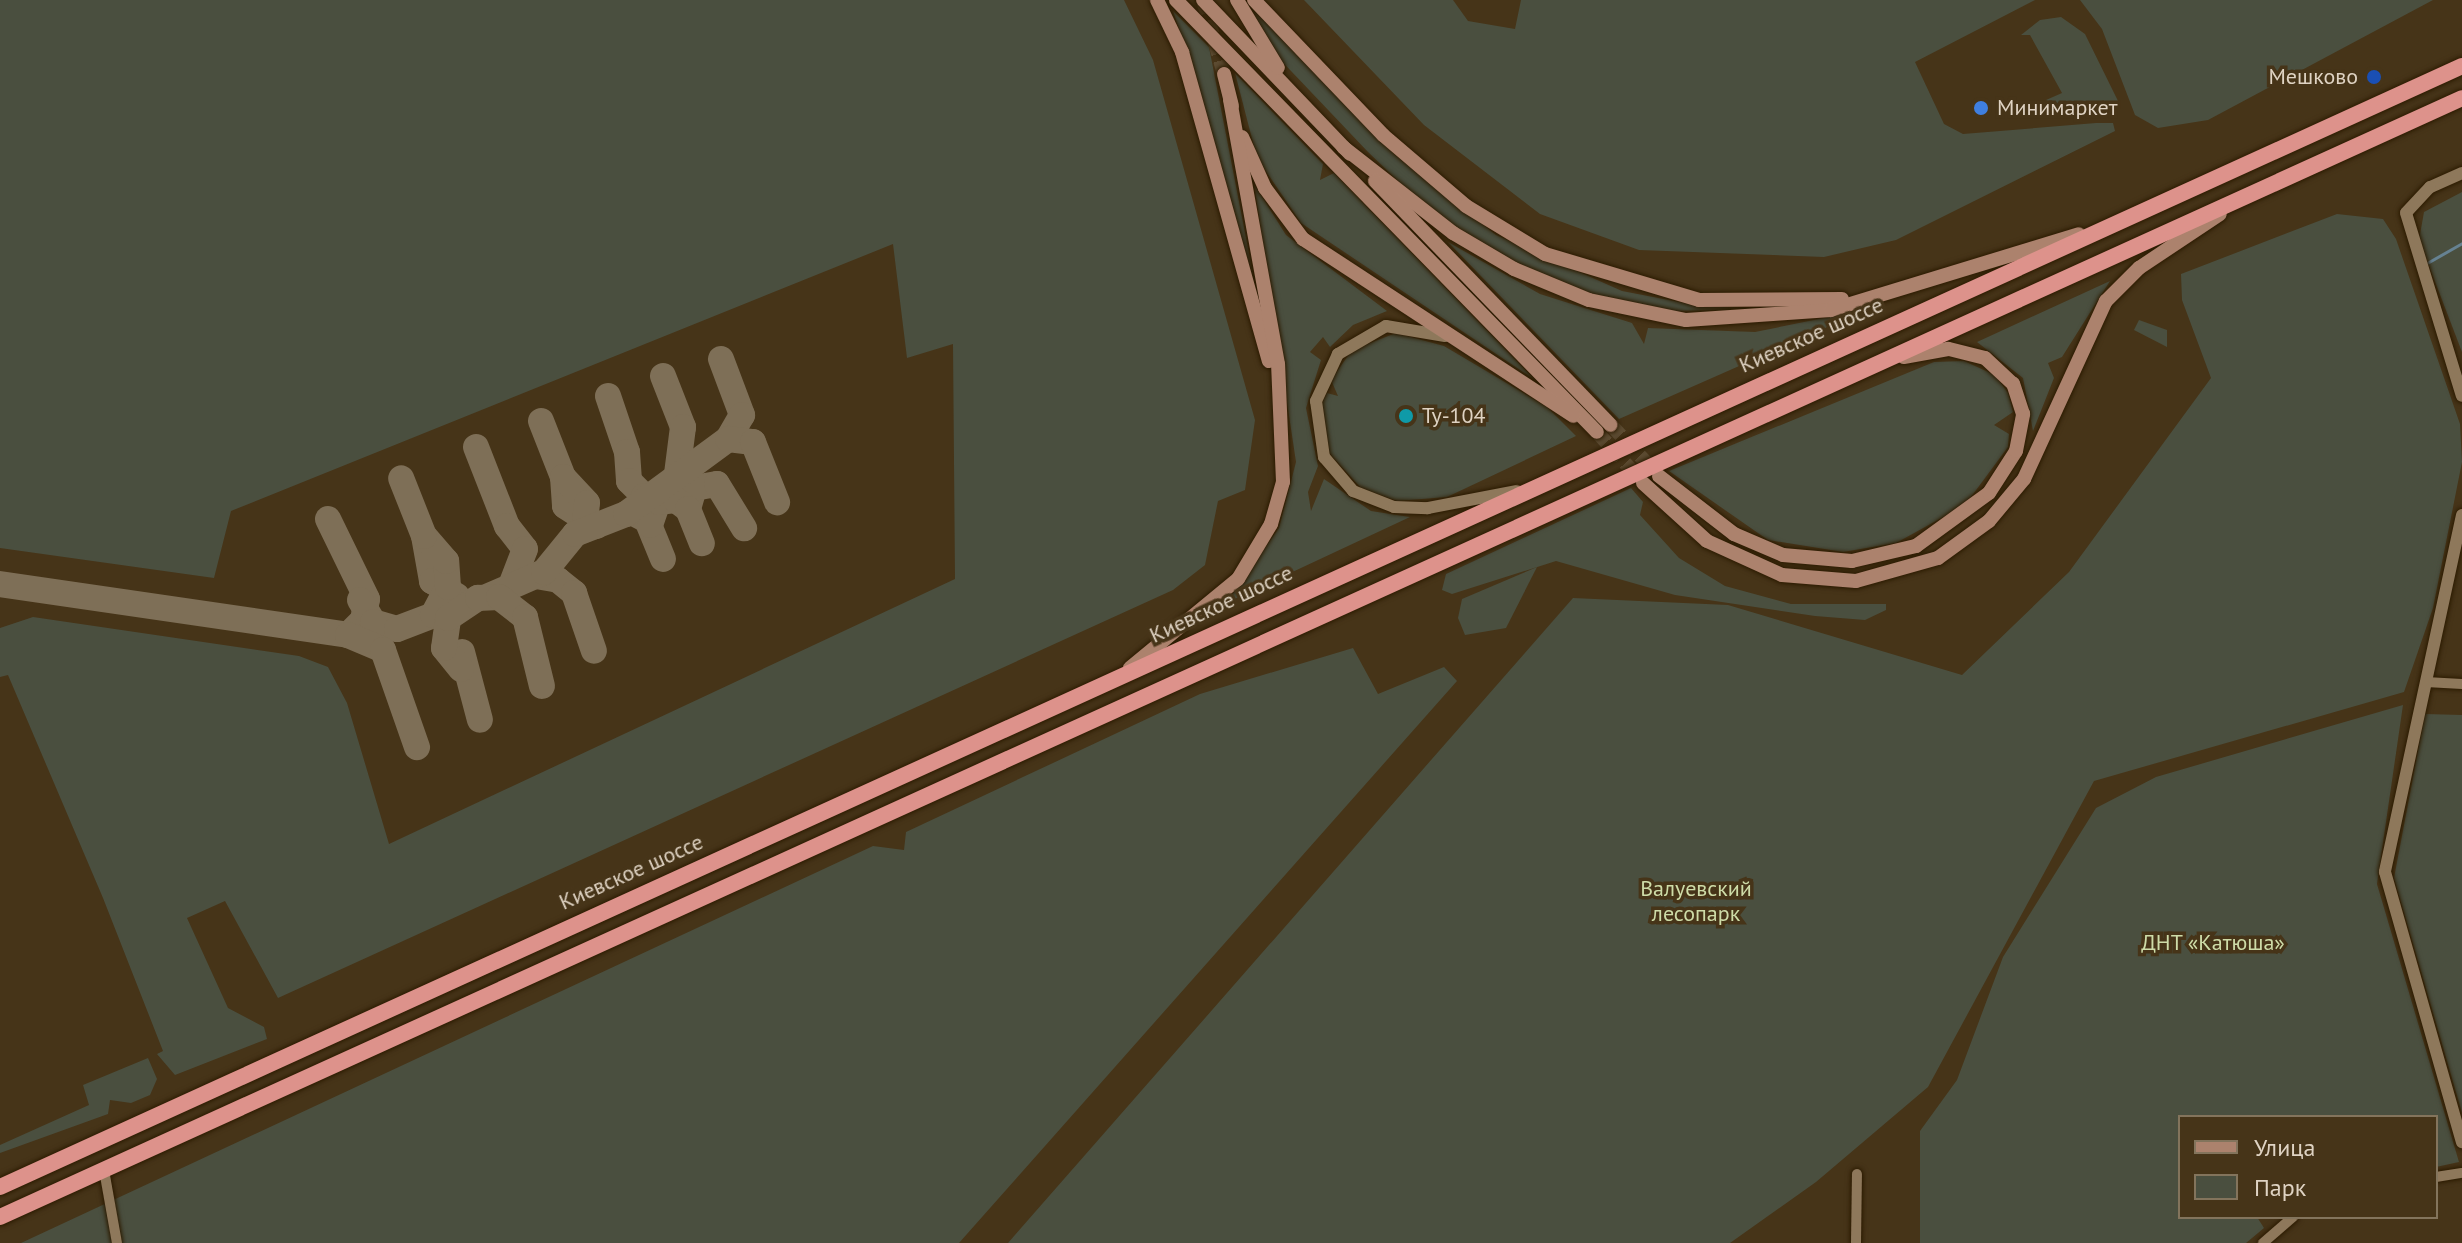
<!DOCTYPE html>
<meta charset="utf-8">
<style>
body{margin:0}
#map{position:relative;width:2462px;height:1243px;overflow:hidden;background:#463418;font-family:"PT Sans",sans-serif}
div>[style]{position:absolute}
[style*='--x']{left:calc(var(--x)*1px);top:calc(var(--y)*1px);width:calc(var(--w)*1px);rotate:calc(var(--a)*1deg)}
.green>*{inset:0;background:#4a4f3f}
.stream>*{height:3px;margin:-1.5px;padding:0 1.5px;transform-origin:1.5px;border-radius:1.5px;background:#668292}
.taxiway>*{height:26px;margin:-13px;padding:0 13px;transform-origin:13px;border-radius:13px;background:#7e6f57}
.secondary-tunnel>*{height:14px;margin-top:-7px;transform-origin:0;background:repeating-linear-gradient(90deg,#5d4c32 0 14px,transparent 0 21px)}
.roads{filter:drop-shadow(0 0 2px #2c1b00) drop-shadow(0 0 2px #2c1b00)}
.minor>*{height:10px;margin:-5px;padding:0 5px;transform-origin:5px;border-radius:5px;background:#8e785b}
.tertiary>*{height:12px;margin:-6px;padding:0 6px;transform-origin:6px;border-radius:6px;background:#8e785b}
.secondary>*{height:14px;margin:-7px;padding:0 7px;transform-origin:7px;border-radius:7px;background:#ac826d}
.trunk>*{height:16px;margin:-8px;padding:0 8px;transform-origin:8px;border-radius:8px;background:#dd928b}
.dots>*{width:22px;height:22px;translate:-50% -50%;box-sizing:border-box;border:4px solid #463418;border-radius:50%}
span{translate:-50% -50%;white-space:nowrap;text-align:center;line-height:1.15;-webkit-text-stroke:7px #463418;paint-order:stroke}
.poi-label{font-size:22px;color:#dfd3c3}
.right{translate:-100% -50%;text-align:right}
.left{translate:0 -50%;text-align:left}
.street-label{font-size:22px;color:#dfd3c3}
.park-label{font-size:22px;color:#cedca8}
.legend{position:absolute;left:2178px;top:1115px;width:260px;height:104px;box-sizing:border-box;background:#463418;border:2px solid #83745c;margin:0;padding:10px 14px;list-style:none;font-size:24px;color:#dfd3c3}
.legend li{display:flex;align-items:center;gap:16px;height:40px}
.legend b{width:40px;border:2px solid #83745c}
</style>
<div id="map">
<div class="green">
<div style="clip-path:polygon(0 0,1124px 0,1153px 60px,1255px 420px,1245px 490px,1218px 501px,1205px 565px,1173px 590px,278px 998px,225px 901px,187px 918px,228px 1008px,264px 1027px,267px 1039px,175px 1075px,157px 1054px,163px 1051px,103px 898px,8px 675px,0 677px,0 628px,33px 617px,299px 656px,328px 667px,347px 703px,389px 844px,955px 579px,953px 344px,907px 358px,893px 244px,231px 511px,214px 578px,0 548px)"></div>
<div style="clip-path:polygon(1245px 0,1395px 155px,1496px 235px,1622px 291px,1700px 306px,1782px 309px,1666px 311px,1598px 297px,1496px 255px,1424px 206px,1368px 152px,1272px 51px)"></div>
<div style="clip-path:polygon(1304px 0,1453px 0,1468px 21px,1515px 29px,1521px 0,2035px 0,1915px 62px,1944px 124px,1963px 134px,2096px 123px,2113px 123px,2115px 131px,1896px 240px,1824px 257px,1639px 250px,1540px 214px,1424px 125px)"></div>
<div style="clip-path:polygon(2080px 0,2433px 0,2208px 120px,2158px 128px,2135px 115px,2102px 29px)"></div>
<div style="clip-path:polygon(1173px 11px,1209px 47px,1256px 289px,1184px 44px)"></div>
<div style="clip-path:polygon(2061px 17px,2085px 34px,2119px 103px,2062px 108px,2046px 100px,2062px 93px,2030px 35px,2021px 35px,2040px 20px)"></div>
<div style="clip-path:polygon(1235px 73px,1323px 164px,1320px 180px,1334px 173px,1535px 380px,1301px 223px,1257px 158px)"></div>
<div style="clip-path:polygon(1254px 184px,1286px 235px,1387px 311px,1353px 325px,1330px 347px,1323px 337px,1310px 352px,1321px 360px,1306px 408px,1318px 466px,1308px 492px,1311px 511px,1324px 479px,1371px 511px,1410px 517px,1226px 603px,1279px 528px,1296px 462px)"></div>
<div style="clip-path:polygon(2462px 192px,2462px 352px,2419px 240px,2424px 212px)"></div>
<div style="clip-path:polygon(2337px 214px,2383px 219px,2396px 239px,2460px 424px,2462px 462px,2433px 608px,2404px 692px,2094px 781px,1928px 1087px,1816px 1182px,1730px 1243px,1008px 1243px,1573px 598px,1728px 605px,1962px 675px,2069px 572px,2211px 378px,2182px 300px,2181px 274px)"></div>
<div style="clip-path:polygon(1448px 242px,1540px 294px,1632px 323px,1644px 344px,1648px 328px,1755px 332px,1868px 309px,1619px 419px)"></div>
<div style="clip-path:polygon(2110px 281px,2062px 357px,2048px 363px,2054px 378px,2033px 431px,2023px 378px,1977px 342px)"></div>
<div style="clip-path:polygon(2139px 320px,2167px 330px,2167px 347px,2134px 330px)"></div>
<div style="clip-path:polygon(1396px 333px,1444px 346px,1547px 407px,1576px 436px,1447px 497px,1397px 501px,1361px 488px,1330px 454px,1321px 405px,1327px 393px,1338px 396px,1331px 380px,1352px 350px)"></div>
<div style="clip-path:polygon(1964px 361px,1995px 375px,2008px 393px,2013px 412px,1994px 425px,2009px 434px,2008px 447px,1965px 505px,1896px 543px,1843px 552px,1768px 540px,1669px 471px,1934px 362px)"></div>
<div style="clip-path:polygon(1631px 488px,1643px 502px,1640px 515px,1679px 558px,1725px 586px,1791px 604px,1886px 604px,1886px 610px,1865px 620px,1815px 616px,1675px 595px,1556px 561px,1452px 594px,1442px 590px,1446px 574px)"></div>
<div style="clip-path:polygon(1537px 567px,1506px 628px,1465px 635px,1458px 618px,1462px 599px)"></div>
<div style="clip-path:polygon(1353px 648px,1378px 694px,1444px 667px,1457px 681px,959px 1243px,21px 1243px,873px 846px,904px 850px,906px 832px,1200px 694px)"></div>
<div style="clip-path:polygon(2403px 705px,2377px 884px,2459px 1162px,2436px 1167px,2436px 1117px,2180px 1117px,2180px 1217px,2257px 1217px,2264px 1228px,2246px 1243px,1920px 1243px,1920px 1131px,1957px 1080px,2003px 957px,2096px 808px,2156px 777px)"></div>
<div style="clip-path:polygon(2425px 714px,2462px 715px,2462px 1113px,2394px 878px)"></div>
<div style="clip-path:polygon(148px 1058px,157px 1079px,150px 1095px,131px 1103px,110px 1100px,108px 1114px,0 1153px,0 1145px,89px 1105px,83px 1085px)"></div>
</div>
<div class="stream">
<div style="--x:2427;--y:263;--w:40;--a:-29.7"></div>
</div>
<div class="taxiway">
<div style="--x:721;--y:359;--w:60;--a:69.4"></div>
<div style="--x:742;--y:415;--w:28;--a:120"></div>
<div style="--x:663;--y:376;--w:55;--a:68.6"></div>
<div style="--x:683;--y:427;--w:47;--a:97.3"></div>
<div style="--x:608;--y:396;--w:59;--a:71.3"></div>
<div style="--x:627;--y:452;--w:29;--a:86"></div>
<div style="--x:629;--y:481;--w:21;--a:45"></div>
<div style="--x:644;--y:496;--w:19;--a:9"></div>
<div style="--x:541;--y:421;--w:60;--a:68.6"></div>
<div style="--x:563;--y:477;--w:29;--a:86"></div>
<div style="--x:565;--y:506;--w:37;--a:33"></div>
<div style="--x:476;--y:447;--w:85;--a:68.6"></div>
<div style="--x:507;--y:526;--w:29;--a:52"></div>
<div style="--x:525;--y:549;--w:42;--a:111"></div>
<div style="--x:563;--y:477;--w:35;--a:47"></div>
<div style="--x:587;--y:503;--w:27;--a:96"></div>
<div style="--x:688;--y:509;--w:22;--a:-74"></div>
<div style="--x:694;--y:488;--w:23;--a:-10"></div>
<div style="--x:717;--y:484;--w:52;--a:58.5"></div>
<div style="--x:637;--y:515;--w:11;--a:27"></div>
<div style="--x:647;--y:520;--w:42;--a:67.7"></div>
<div style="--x:650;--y:525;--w:24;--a:-71"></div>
<div style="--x:658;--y:502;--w:18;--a:-6"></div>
<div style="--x:676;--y:500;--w:15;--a:37"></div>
<div style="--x:688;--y:509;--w:37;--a:68"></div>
<div style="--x:424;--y:536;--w:46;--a:79.9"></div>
<div style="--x:432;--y:581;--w:29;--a:31"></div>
<div style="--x:536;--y:576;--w:22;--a:10"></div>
<div style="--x:558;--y:580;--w:21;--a:39"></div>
<div style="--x:574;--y:593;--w:61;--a:71"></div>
<div style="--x:0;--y:584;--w:352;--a:8.3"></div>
<div style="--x:348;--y:635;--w:21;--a:-45"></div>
<div style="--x:363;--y:620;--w:21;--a:-79"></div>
<div style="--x:367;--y:599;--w:89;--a:-116"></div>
<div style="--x:489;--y:596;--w:60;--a:-23.6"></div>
<div style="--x:544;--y:572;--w:49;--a:-50.8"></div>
<div style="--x:575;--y:534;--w:55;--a:-21.4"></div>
<div style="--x:626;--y:514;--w:127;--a:-36.3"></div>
<div style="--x:728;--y:439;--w:25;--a:7"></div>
<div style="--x:753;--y:442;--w:65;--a:68.2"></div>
<div style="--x:360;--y:600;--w:26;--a:59"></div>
<div style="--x:373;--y:622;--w:25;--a:16"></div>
<div style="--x:397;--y:629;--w:39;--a:-21"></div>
<div style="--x:433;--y:615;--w:32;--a:-62"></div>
<div style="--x:448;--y:587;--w:26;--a:-94"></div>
<div style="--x:446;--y:561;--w:33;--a:-131"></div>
<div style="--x:424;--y:536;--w:62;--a:-111.6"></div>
<div style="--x:348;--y:635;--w:38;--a:23"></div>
<div style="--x:383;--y:650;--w:103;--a:70.7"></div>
<div style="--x:462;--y:652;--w:70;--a:75.2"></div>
<div style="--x:461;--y:669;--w:27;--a:-129"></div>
<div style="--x:444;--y:648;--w:30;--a:-82"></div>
<div style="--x:448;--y:618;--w:36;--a:-34"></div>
<div style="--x:478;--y:598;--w:21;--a:-3"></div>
<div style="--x:499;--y:597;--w:33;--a:38"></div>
<div style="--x:525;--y:617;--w:71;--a:76.2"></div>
</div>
<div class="secondary-tunnel">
<div style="--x:1203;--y:0;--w:77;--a:74.2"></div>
<div style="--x:1611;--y:425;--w:66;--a:46.8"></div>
<div style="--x:1597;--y:432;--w:67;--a:48"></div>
</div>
<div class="roads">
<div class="minor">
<div style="--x:2426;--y:682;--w:36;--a:3"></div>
<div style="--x:104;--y:1170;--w:74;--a:79.9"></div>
<div style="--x:2436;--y:1177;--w:26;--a:-9"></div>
<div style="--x:1856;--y:1243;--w:69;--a:-89.2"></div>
<div style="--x:2263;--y:1243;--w:40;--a:-41"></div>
</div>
<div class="tertiary">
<div style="--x:2462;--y:173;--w:35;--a:156"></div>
<div style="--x:2430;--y:187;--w:35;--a:133"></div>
<div style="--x:2406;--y:213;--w:191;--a:73"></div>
<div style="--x:1445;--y:336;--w:60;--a:-170.4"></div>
<div style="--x:1386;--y:326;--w:56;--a:149.7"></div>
<div style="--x:1338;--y:354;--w:52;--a:115.1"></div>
<div style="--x:1316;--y:401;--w:57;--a:81.9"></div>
<div style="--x:1324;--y:457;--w:45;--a:49.5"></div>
<div style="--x:1353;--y:491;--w:44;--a:21.3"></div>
<div style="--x:1394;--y:507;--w:34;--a:2"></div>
<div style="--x:1428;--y:508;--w:90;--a:-10.9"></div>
<div style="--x:2462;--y:515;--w:365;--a:102.2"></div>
<div style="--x:2385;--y:872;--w:281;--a:74.1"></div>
</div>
<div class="secondary">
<div style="--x:1157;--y:0;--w:58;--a:64.3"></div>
<div style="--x:1182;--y:52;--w:321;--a:74.3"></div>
<div style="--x:1176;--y:0;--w:603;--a:45.74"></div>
<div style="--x:1203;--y:0;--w:213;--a:46.3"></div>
<div style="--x:1237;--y:0;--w:79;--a:58.9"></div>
<div style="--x:1254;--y:0;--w:187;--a:46.3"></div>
<div style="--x:1383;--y:135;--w:109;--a:40.5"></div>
<div style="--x:1466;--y:206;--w:92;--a:31.3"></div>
<div style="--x:1545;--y:254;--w:161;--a:16.6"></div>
<div style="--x:1699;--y:300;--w:143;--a:-0.4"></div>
<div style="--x:1224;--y:74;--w:33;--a:76"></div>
<div style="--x:1242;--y:137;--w:56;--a:65.7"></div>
<div style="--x:1265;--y:188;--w:64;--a:53.3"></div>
<div style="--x:1303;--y:239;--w:323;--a:33.2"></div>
<div style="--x:1343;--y:147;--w:140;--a:38"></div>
<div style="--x:1453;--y:233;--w:71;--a:30.5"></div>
<div style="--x:1514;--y:269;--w:81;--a:22.5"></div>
<div style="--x:1589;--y:300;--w:99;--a:11.7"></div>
<div style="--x:1686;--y:320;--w:145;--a:-3.9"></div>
<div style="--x:1831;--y:310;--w:259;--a:-17"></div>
<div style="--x:1375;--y:181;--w:339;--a:46"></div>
<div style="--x:1659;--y:476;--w:95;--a:37.7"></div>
<div style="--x:1734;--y:534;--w:53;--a:23.2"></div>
<div style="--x:1783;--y:555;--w:69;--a:5"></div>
<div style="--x:1852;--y:561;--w:66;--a:-13.2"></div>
<div style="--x:1916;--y:546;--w:90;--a:-36"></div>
<div style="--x:1989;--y:493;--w:50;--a:-57.3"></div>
<div style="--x:2016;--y:451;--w:38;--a:-79"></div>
<div style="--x:2023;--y:414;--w:32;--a:-108"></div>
<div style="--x:2013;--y:384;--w:38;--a:-137"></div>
<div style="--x:1985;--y:358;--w:38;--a:-166"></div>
<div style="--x:1948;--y:349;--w:45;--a:169.7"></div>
<div style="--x:1643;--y:483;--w:86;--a:42.2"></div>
<div style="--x:1707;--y:541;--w:82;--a:24.4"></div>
<div style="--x:1782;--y:575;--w:74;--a:4.6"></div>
<div style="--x:1856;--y:581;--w:85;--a:-15.7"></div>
<div style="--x:1938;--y:558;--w:63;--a:-36"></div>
<div style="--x:1989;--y:521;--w:55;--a:-50.2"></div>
<div style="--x:2024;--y:479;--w:196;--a:-65.3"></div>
<div style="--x:2106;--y:301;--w:47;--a:-45"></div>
<div style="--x:2139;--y:268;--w:97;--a:-33.7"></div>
<div style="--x:1130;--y:668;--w:140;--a:-39.5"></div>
<div style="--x:1238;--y:579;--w:64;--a:-59"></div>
<div style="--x:1271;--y:524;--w:44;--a:-74.1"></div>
<div style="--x:1283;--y:482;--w:118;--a:-92.4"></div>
<div style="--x:1278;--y:364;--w:268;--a:-100.3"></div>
</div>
<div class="trunk">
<div style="--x:0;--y:1187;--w:2705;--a:-24.48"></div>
<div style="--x:0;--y:1217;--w:2704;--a:-24.44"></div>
</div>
</div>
<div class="dots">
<div style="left:2374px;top:77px;background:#1a4fb4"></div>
<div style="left:1981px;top:108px;background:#3f7fe0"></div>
<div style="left:1406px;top:416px;background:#0f9aa8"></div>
</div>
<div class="poi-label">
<span class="right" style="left:2358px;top:77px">Мешково</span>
<span class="left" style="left:1997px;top:108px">Минимаркет</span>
<span class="left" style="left:1422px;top:416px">Ту-104</span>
</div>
<div class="street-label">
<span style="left:1811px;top:335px;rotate:-24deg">Киевское шоссе</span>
<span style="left:1221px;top:604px;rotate:-25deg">Киевское шоссе</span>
<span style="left:631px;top:872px;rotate:-24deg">Киевское шоссе</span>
</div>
<div class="park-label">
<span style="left:1696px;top:901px">Валуевский<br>лесопарк</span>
<span style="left:2213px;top:943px">ДНТ «Катюша»</span>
</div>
<ul class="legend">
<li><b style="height:10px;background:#ac826d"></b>Улица</li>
<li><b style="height:22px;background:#4a4f3f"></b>Парк</li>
</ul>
</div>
